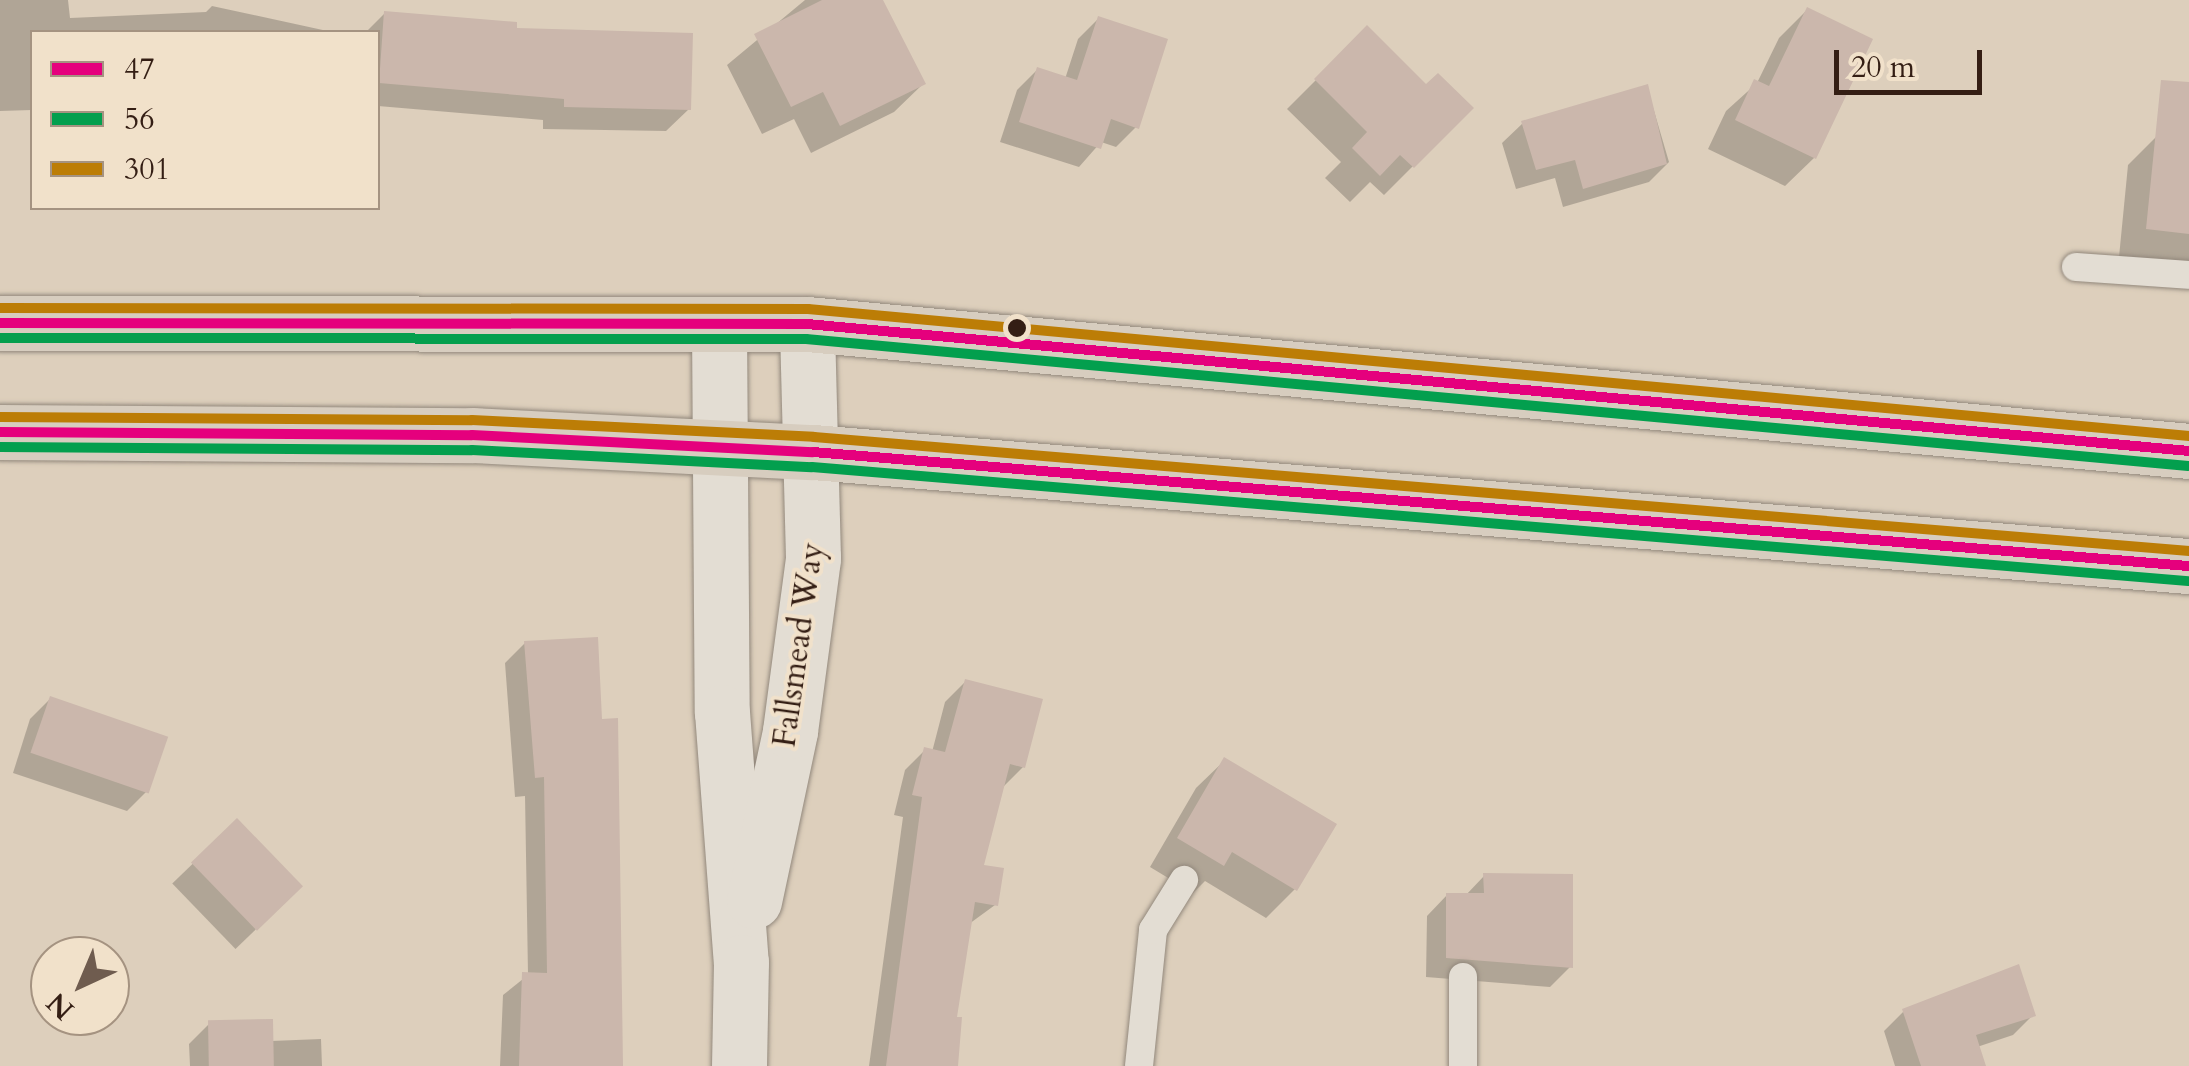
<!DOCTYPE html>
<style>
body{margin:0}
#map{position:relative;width:2189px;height:1066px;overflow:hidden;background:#ddcfbc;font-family:Cardo,serif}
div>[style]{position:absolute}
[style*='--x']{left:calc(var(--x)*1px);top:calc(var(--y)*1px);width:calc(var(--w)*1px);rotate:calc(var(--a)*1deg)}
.shadow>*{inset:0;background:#0003;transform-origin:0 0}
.building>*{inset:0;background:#cbb7ac;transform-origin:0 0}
.roads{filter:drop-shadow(0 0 2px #92887c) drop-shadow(0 0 2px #92887c)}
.service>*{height:28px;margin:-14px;padding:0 14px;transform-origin:14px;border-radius:14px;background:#e3ddd3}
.tertiary>*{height:55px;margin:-27.5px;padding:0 27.5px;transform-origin:27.5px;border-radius:27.5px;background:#e3ddd3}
.primary>*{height:55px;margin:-27.5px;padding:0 27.5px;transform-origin:27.5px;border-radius:27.5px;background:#d7cdbf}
.bus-1>*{height:10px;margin:-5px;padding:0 5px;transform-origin:5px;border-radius:5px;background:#e5007d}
.bus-2>*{height:10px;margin:-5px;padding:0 5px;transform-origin:5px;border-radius:5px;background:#039f4e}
.bus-3>*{height:10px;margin:-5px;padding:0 5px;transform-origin:5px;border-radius:5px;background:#bc7d06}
.dots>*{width:28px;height:28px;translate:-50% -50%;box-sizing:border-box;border:5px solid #f1e1ca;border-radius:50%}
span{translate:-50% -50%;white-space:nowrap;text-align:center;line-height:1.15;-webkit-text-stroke:8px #f1e1ca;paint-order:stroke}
.street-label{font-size:32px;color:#341e14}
.legend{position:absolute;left:30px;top:30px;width:350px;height:180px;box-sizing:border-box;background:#f1e1ca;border:2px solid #a59381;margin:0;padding:12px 18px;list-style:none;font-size:30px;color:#341e14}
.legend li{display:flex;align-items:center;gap:20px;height:50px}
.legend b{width:50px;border:2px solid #a59381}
.north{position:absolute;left:30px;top:936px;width:100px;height:100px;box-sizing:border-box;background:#f1e1ca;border:2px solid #a59381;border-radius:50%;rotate:224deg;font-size:28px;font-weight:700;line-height:40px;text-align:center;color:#341e14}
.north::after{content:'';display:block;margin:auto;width:35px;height:45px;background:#6f5c4f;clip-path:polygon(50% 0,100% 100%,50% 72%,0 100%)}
.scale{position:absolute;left:1834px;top:50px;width:148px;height:45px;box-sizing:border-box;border:5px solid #341e14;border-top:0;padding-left:12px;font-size:30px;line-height:35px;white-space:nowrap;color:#341e14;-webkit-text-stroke:8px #f1e1ca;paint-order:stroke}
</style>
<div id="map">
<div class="shadow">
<div style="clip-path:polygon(0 0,68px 0,70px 18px,206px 12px,212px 6px,332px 32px,32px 32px,32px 110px,0 111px)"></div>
<div style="clip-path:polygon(805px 0,880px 0,923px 84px,894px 112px,811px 153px,794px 119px,762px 134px,727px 65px)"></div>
<div style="clip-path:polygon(1807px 10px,1814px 158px,1785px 186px,1708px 149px,1726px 111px,1757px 83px,1779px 38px)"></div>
<div style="clip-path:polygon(385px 13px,514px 31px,689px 109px,666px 131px,543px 129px,543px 120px,378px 106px,378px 32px,366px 32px)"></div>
<div style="clip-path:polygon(1098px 19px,1136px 127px,1116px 147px,1101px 142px,1079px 167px,1000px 142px,1017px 90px,1037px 70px,1065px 79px,1078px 39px)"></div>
<div style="clip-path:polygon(1367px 29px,1426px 88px,1471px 108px,1384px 195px,1370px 182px,1350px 202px,1325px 178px,1341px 162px,1287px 109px)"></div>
<div style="clip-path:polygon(1647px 87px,1669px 162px,1649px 182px,1563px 207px,1555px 178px,1516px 189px,1502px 143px,1523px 123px)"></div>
<div style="clip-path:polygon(2157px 136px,2189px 138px,2189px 264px,2119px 257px,2128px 165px)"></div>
<div style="clip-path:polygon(525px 643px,600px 722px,616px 721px,620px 1066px,500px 1066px,503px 995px,528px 975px,525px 796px,515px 797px,505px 663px)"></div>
<div style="clip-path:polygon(965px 682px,1023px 767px,1003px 787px,981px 867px,995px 905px,969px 924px,954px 1019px,955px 1066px,869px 1066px,903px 817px,894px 815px,905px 770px,925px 750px,932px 752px,945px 702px)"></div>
<div style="clip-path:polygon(50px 699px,147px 791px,127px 811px,13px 773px,30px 719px)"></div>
<div style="clip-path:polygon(1225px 760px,1295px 889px,1266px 918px,1205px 881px,1193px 893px,1150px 867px,1196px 788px)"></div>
<div style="left:237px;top:821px;width:91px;height:90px;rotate:46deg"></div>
<div style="clip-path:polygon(1484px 876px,1570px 967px,1550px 987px,1426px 977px,1427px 916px,1447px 895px,1465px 896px)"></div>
<div style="clip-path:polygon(1904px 1011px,2033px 1015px,2013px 1035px,1977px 1047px,1983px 1066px,1895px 1066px,1884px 1031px)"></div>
<div style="clip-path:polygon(209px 1024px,271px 1041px,321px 1039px,322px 1066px,190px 1066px,189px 1044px)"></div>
</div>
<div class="building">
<div style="clip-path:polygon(822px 0,883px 0,926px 84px,840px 126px,823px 92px,791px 107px,754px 34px)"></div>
<div style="clip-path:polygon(1807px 7px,1873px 39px,1816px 159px,1735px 120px,1754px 79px,1769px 86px)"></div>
<div style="clip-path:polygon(384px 11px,517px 22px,517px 28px,693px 33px,691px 110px,564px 107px,564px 99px,379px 83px)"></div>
<div style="clip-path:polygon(1098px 16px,1168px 39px,1139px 129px,1111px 119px,1101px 149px,1019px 122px,1037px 67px,1077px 80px)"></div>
<div style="clip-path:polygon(1367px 25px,1426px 84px,1438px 73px,1474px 108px,1414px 168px,1400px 155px,1380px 176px,1352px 148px,1367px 132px,1314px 79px)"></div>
<div style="clip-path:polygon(2161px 80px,2189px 82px,2189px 234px,2146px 229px)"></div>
<div style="clip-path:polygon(1648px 84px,1667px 164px,1583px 189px,1575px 160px,1536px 170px,1521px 121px)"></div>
<div style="clip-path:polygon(598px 637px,602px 719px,618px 718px,623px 1066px,519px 1066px,522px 972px,547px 973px,544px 777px,535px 778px,524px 641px)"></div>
<div style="clip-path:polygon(965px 679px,1043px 699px,1025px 768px,1010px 764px,984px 865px,1004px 868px,998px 906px,975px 902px,957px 1017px,962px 1017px,958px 1066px,886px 1066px,922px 797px,912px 795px,924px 747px,945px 752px)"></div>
<div style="left:50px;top:696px;width:125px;height:60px;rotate:19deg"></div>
<div style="clip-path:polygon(1224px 757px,1337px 824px,1297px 891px,1232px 852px,1224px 866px,1177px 838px)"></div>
<div style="left:237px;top:818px;width:95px;height:64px;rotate:46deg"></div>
<div style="clip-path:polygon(1483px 873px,1573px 874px,1573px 968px,1446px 958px,1446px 893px,1484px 893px)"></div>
<div style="clip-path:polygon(2019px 964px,2036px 1016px,1976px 1035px,1986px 1066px,1921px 1066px,1902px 1009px)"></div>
<div style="left:273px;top:1019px;width:47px;height:65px;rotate:89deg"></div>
</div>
<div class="roads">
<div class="service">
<div style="--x:2076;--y:267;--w:113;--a:4"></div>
<div style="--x:1463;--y:977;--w:89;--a:90"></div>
<div style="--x:1139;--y:1066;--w:137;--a:-84.1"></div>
<div style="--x:1153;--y:930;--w:59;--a:-58.2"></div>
</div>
<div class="tertiary">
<div style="--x:719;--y:324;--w:388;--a:89.6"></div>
<div style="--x:722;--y:712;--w:251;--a:85.7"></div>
<div style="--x:741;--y:962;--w:104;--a:91.1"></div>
<div style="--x:754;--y:901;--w:174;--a:-78"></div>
<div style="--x:790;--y:731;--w:175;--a:-82.4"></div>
<div style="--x:813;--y:558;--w:234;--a:-91.5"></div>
</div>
<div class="primary">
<div style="--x:0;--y:323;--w:807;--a:0.07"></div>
<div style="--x:807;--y:324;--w:1388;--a:5.25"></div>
<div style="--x:0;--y:432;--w:472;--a:0.4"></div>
<div style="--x:472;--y:435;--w:341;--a:2.9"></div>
<div style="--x:813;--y:452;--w:1381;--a:4.74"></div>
</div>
</div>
<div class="bus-1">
<div style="--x:0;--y:323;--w:807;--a:0.07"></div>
<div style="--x:807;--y:324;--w:1388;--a:5.25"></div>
<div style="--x:0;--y:432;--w:472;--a:0.4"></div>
<div style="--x:472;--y:435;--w:341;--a:2.9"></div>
<div style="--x:813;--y:452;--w:1381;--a:4.74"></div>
</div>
<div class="bus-2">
<div style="--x:0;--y:338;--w:806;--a:0.07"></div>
<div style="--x:806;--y:339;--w:1388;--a:5.25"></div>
<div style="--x:0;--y:447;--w:472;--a:0.4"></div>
<div style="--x:472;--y:450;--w:340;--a:2.9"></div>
<div style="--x:812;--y:467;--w:1381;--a:4.74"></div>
</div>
<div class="bus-3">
<div style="--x:0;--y:308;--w:808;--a:0.07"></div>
<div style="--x:808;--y:309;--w:1387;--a:5.25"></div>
<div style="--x:0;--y:417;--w:472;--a:0.4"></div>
<div style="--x:472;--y:420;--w:342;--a:2.8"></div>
<div style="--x:814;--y:437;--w:1380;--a:4.74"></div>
</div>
<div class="dots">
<div style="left:1017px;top:328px;background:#341e14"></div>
</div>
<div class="street-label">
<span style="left:799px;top:645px;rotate:-82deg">Fallsmead Way</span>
</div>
<ul class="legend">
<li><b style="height:12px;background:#e5007d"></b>47</li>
<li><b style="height:12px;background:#039f4e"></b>56</li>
<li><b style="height:12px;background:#bc7d06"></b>301</li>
</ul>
<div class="north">N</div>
<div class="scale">20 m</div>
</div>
